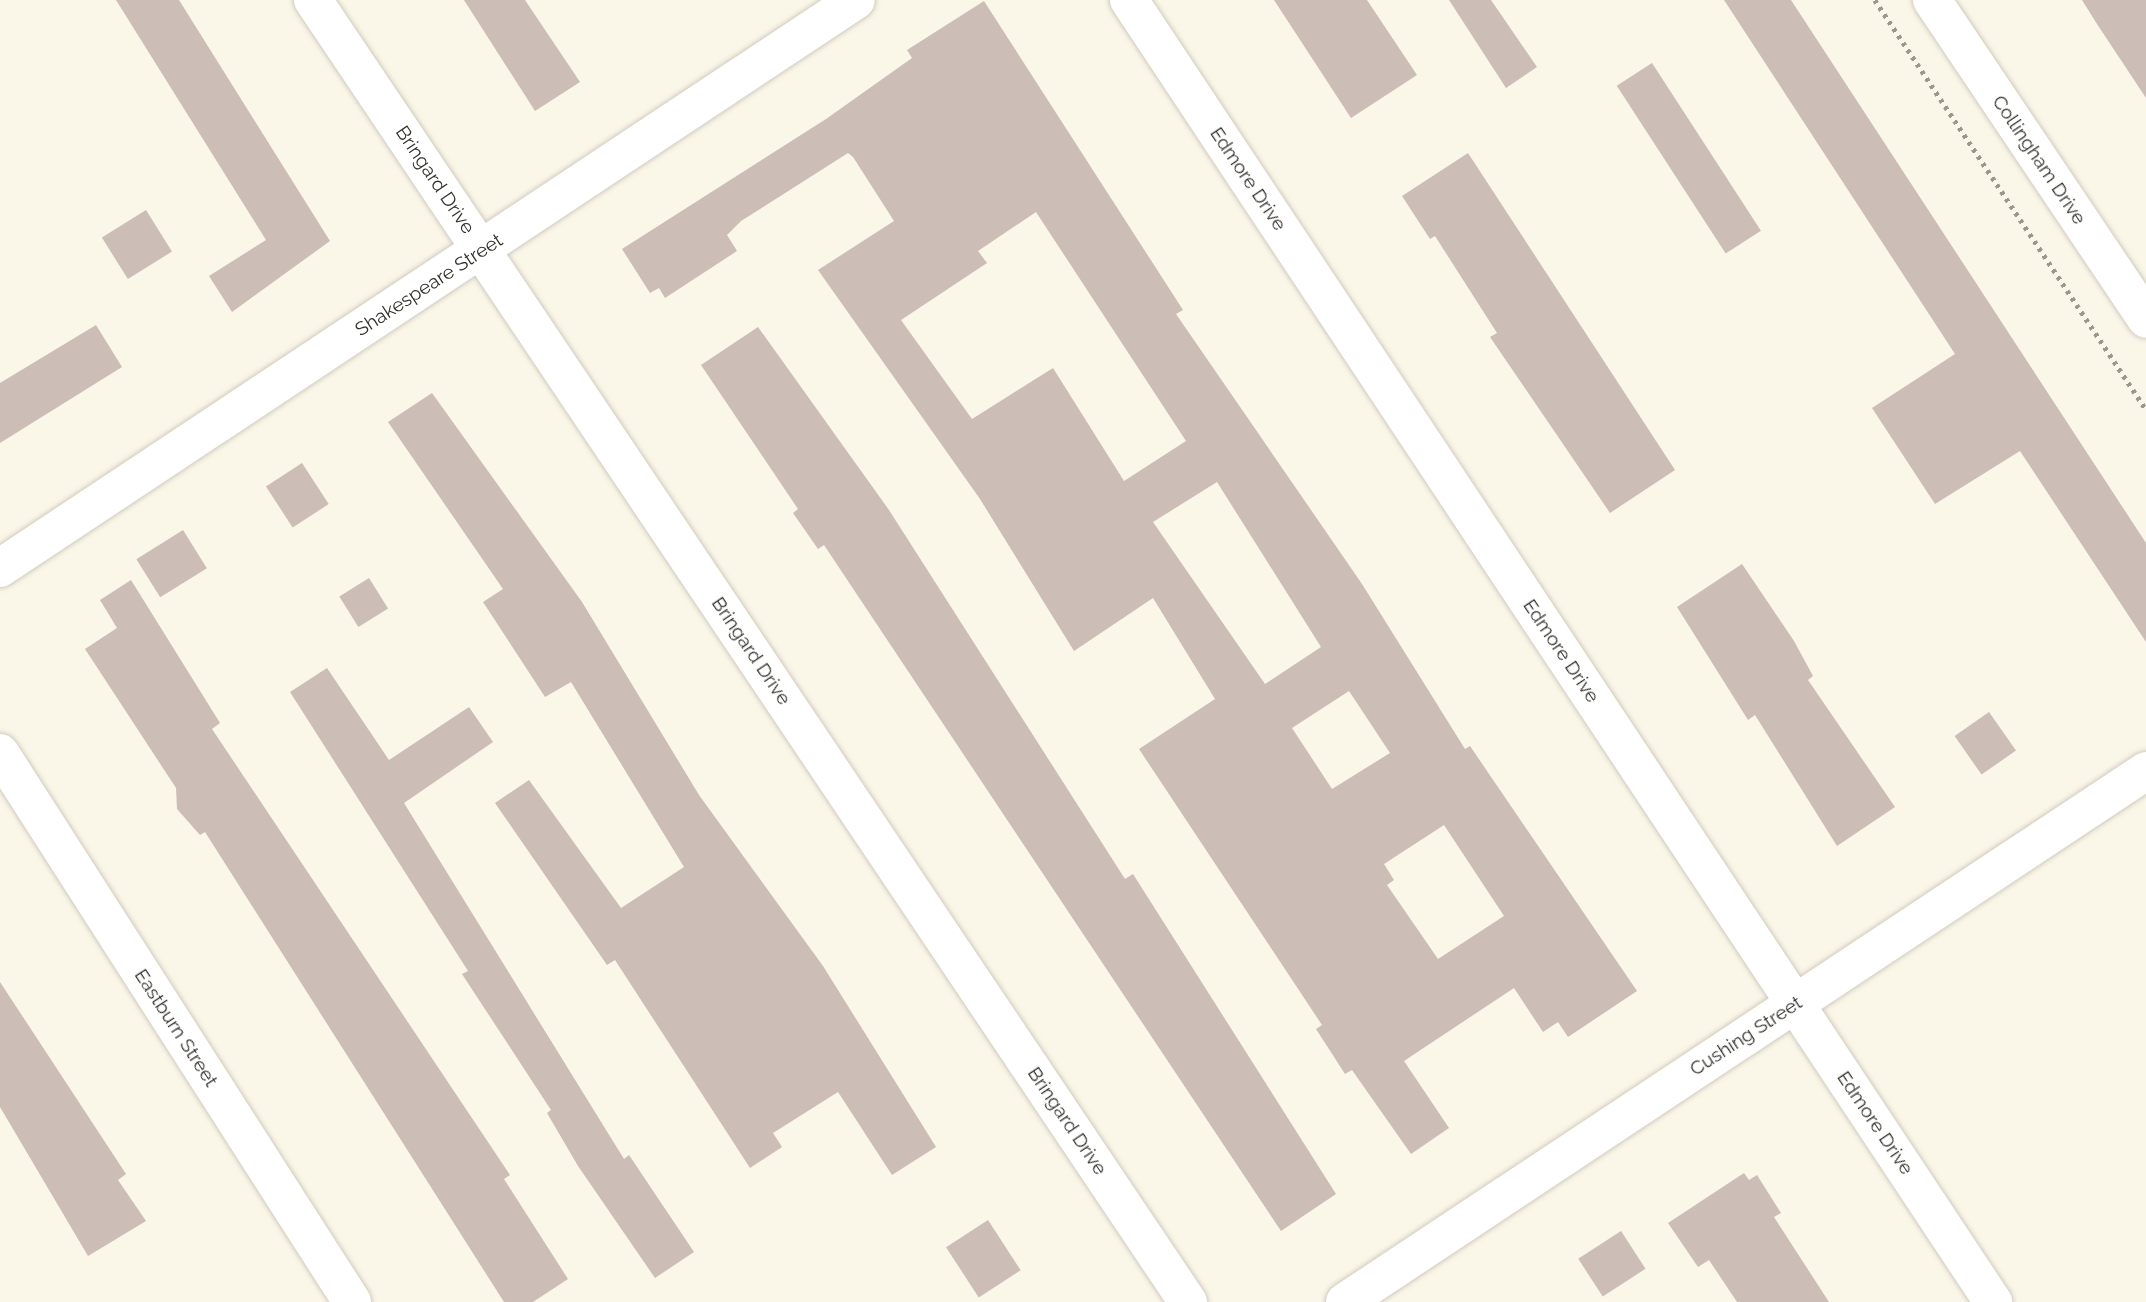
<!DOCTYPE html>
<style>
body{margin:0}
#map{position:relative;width:2146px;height:1302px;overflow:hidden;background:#faf6e8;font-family:Raleway,sans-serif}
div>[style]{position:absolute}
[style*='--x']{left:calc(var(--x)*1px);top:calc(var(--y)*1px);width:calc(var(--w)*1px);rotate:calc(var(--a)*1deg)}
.building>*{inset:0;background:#ccbdb7;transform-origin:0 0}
.path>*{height:4.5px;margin-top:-2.25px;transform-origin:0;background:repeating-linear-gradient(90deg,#9a978e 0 3.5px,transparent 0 8.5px)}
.roads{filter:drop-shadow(0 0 2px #d0cbbe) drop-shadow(0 0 2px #d0cbbe)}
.minor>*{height:38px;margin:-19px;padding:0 19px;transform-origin:19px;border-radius:19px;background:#fff}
span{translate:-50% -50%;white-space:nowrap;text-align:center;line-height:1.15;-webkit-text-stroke:7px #fff;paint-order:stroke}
.street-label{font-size:19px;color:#32302b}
</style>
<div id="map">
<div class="building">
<div style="clip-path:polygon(116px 0,179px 0,330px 241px,232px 312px,209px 276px,266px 240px)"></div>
<div style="clip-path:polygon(464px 0,525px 0,580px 82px,535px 111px)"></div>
<div style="clip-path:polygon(1274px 0,1367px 0,1417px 75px,1351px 118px)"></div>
<div style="clip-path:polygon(1449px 0,1491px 0,1537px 67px,1506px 88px)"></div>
<div style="clip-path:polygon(1724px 0,1791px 0,2146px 543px,2146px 642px,2020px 451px,1935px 504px,1872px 408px,1955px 354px)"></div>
<div style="clip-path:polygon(2082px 0,2146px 0,2146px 98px,2097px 24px)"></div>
<div style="clip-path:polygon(evenodd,984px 1px,1183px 310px,1176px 314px,1362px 584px,1465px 749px,1470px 746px,1637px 991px,1568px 1037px,1558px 1022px,1543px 1032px,1514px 988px,1404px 1061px,1449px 1128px,1411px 1154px,1352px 1070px,1345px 1074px,1316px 1029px,1322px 1025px,1139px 749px,1215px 699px,1153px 598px,1074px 651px,980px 499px,818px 270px,894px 221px,853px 157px,848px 153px,741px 221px,727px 235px,737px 251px,665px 298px,659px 288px,650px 293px,622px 249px,826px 119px,912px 58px,907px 50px,984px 1px,1036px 212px,1186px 441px,1124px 481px,1053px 368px,972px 419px,901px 320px,987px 263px,978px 251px,1036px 212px,984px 1px,1217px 482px,1321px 647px,1265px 684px,1153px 522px,1217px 482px,984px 1px,1349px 691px,1390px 753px,1332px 789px,1292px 728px,1349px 691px,984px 1px,1444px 825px,1504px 916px,1438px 959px,1387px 885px,1394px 880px,1384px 864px,1444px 825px)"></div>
<div style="left:1652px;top:63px;width:200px;height:42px;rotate:57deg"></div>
<div style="clip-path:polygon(1468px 153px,1675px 470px,1610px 513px,1490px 337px,1497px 333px,1435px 236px,1430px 239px,1402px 196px)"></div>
<div style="left:146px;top:210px;width:49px;height:52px;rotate:58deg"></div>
<div style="clip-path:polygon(96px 325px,122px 367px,0 443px,0 383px)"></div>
<div style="clip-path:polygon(758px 327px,889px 510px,1125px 879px,1133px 874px,1336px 1194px,1281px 1231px,824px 545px,818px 549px,793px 513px,798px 509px,701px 365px)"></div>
<div style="clip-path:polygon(432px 393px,582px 602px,699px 795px,823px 966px,936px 1147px,892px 1175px,838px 1092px,773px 1133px,782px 1147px,750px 1168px,615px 960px,607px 965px,495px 803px,529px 780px,621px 908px,684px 867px,571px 682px,545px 697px,483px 602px,503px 589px,388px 422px)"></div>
<div style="left:302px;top:463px;width:49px;height:43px;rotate:57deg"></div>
<div style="left:183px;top:530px;width:45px;height:55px;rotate:58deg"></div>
<div style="clip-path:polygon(1742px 564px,1794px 641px,1813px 676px,1808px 680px,1895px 807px,1837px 846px,1755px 715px,1748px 720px,1677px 607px)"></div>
<div style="left:369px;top:578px;width:36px;height:35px;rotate:58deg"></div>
<div style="clip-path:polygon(131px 580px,220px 723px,212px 729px,510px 1175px,504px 1179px,568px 1279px,533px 1302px,504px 1302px,205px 832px,200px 835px,177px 809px,176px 788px,85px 649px,117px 628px,100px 600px)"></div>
<div style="clip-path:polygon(327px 668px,389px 760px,469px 707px,493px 742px,404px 803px,624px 1159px,629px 1155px,694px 1252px,655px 1278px,578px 1166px,547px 1113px,551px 1110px,462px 974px,468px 971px,290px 692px)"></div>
<div style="left:1989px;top:712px;width:47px;height:42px;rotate:55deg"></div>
<div style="clip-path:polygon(0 982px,126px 1174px,118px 1180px,146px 1221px,88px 1256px,0 1107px)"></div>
<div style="clip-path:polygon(1744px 1173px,1749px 1180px,1757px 1175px,1781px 1213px,1774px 1217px,1829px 1302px,1737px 1302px,1709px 1260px,1698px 1267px,1668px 1223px)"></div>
<div style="left:988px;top:1220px;width:60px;height:50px;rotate:57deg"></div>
<div style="left:1621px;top:1231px;width:45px;height:51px;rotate:57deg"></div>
</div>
<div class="path">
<div style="--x:1875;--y:0;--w:491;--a:56.5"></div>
</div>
<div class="roads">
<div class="minor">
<div style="--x:313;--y:0;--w:1569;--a:56.1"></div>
<div style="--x:1129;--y:0;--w:1563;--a:56.43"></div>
<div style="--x:1932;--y:0;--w:384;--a:56.1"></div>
<div style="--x:0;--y:568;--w:1027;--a:-33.57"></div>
<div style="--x:0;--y:753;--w:652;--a:57.33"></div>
<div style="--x:1345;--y:1302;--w:961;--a:-33.54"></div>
</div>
</div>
<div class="street-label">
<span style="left:2039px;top:160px;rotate:56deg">Collingham Drive</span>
<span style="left:1248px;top:179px;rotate:56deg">Edmore Drive</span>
<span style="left:435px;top:180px;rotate:56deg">Bringard Drive</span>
<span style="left:429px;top:285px;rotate:-33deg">Shakespeare Street</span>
<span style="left:751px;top:651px;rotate:56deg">Bringard Drive</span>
<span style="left:1561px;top:651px;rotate:56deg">Edmore Drive</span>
<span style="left:176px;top:1028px;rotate:57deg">Eastburn Street</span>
<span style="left:1746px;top:1036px;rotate:-33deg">Cushing Street</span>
<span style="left:1067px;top:1121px;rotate:56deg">Bringard Drive</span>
<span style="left:1875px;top:1123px;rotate:56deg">Edmore Drive</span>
</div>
</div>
